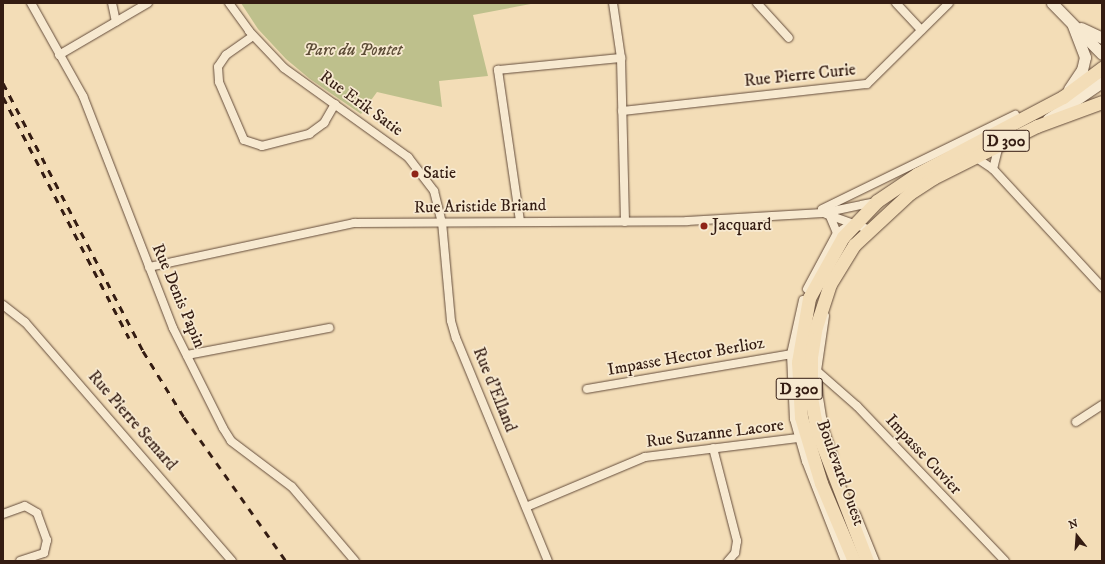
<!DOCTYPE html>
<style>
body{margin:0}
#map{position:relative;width:1105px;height:564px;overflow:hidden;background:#f3ddb7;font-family:"IM FELL DW Pica",serif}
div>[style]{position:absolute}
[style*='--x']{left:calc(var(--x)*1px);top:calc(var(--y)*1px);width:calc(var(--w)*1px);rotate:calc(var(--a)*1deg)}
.green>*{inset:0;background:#bec08c}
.roads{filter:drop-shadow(0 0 1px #644c3b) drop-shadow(0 0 1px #644c3b)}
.street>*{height:8px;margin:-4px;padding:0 4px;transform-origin:4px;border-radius:4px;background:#f7e9d0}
.secondary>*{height:11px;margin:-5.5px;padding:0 5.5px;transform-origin:5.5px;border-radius:5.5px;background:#f7e9d0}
.primary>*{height:13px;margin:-6.5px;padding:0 6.5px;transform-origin:6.5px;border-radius:6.5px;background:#f3ddb7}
.rail>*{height:3px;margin-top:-1.5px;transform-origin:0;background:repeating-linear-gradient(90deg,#341c12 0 7px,transparent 0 14px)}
.dots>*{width:11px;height:11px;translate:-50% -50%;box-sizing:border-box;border:2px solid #f7e9d0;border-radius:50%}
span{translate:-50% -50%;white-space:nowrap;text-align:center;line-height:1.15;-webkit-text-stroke:3.5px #f7e9d0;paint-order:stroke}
.shield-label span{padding:1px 3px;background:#f7e9d0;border:1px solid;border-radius:3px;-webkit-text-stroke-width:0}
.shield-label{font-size:16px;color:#341c12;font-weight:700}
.park-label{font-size:17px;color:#5d4d37;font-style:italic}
.street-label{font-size:17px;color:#341c12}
.poi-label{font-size:17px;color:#341c12}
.left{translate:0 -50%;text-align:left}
.frame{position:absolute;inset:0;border:4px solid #341c12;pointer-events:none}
.north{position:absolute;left:1057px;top:516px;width:40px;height:40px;-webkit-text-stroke:3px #f7e9d0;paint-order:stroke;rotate:343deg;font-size:11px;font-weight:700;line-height:16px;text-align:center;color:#341c12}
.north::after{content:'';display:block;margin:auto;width:14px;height:18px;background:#341c12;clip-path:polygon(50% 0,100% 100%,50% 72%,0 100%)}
</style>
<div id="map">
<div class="green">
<div style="clip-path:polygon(241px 3px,536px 3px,473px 15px,488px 76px,439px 81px,442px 107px,377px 92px,361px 114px,310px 79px,286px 59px,258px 29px)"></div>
</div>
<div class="roads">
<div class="street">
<div style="--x:31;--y:3;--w:107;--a:60.8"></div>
<div style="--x:83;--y:96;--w:249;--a:68.8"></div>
<div style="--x:173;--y:328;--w:112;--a:63.4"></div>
<div style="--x:223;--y:428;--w:15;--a:58"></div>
<div style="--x:231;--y:441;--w:76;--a:37"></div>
<div style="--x:292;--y:487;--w:97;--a:49.6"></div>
<div style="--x:112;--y:3;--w:19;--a:78"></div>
<div style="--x:229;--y:3;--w:34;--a:54"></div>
<div style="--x:249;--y:31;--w:51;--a:46.6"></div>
<div style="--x:284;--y:68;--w:153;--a:35.7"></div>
<div style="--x:408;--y:157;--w:43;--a:52.6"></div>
<div style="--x:434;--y:191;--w:32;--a:76"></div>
<div style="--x:442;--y:222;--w:99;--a:84.8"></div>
<div style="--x:451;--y:321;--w:18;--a:74"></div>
<div style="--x:456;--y:338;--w:241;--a:67.6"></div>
<div style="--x:613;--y:3;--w:56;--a:81.7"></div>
<div style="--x:621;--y:58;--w:164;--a:88.6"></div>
<div style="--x:757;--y:3;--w:47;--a:47.6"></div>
<div style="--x:896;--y:3;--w:37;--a:47"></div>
<div style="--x:253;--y:36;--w:33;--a:145"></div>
<div style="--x:226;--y:55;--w:14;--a:124"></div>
<div style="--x:218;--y:67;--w:15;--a:86"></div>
<div style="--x:219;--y:82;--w:63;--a:66.7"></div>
<div style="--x:244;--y:140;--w:19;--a:18"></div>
<div style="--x:262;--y:146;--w:49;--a:-14.3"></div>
<div style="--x:309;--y:134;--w:19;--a:-36"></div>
<div style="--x:324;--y:123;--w:22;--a:-60"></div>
<div style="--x:59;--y:55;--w:103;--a:-30.3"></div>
<div style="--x:622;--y:111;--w:246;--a:-6.3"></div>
<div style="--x:867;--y:84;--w:115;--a:-44.6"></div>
<div style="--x:975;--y:157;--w:22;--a:34"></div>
<div style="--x:993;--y:169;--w:25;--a:-76"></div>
<div style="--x:993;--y:169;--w:161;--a:47.3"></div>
<div style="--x:822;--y:209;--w:215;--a:-26"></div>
<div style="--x:826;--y:214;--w:45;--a:19.7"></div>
<div style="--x:829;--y:214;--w:21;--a:67"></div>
<div style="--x:520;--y:221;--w:153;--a:-98.3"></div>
<div style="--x:498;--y:70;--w:124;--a:-5.6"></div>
<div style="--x:149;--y:267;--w:210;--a:-12.1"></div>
<div style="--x:354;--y:223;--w:333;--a:-0.3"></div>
<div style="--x:687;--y:221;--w:136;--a:-3.4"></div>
<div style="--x:823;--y:213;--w:53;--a:-11.9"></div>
<div style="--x:807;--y:289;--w:64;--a:-61.8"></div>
<div style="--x:837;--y:233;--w:17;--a:-33"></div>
<div style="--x:803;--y:300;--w:55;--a:102.5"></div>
<div style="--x:791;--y:354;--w:65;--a:87.4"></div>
<div style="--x:794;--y:419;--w:44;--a:74.1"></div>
<div style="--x:806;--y:461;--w:107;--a:68.7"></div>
<div style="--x:3;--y:305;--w:28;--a:38"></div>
<div style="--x:25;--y:322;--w:316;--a:49.1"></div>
<div style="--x:825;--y:316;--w:56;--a:98.3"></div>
<div style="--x:817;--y:371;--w:27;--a:86"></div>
<div style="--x:819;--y:398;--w:30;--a:81"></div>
<div style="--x:824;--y:428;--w:29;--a:72"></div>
<div style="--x:187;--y:355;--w:145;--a:-10.8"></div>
<div style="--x:817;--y:371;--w:53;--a:41.2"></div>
<div style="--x:857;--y:406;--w:214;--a:46.3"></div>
<div style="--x:587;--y:389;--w:207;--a:-9.7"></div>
<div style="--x:1076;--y:422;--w:31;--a:-33"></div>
<div style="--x:713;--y:448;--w:96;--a:75.5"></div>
<div style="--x:737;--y:541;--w:12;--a:99"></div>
<div style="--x:735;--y:553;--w:11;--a:131"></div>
<div style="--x:526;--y:507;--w:129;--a:-22.8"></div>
<div style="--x:645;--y:457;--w:154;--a:-7.1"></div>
<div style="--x:3;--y:514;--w:23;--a:-20"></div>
<div style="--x:25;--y:506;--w:14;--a:30"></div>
<div style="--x:37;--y:513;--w:29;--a:70"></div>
<div style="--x:47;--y:540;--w:13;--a:103"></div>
<div style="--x:44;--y:553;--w:25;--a:162"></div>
<div style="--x:856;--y:514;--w:51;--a:68"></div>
</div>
<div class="secondary">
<div style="--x:1052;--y:3;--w:71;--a:45.6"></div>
<div style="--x:1081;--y:28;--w:23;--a:25"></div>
<div style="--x:1069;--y:89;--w:23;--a:-56"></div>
<div style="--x:1082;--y:70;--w:13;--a:-77"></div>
<div style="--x:1085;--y:57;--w:34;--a:-111"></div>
<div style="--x:1048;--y:119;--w:65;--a:-34.4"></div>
</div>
<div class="primary">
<div style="--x:854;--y:561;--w:85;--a:-112.9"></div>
<div style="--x:821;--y:483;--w:69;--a:-106.9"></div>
<div style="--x:801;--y:417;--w:55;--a:-93.1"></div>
<div style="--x:798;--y:362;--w:65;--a:-80.2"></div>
<div style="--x:809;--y:298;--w:70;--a:-60.9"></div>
<div style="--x:843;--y:237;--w:50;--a:-46.6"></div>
<div style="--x:877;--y:201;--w:48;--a:-34"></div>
<div style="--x:917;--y:174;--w:165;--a:-27.8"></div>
<div style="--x:1063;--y:97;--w:49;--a:-36.6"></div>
<div style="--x:867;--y:561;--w:139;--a:-111"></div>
<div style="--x:817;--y:431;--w:36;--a:-100"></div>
<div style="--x:811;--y:396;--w:39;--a:-90"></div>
<div style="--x:811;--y:357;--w:30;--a:-81"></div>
<div style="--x:816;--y:327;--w:45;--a:-72"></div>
<div style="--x:830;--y:284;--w:46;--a:-58.4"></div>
<div style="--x:854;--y:245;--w:76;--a:-42.9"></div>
<div style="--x:910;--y:193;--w:27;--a:-33"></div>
<div style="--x:933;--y:178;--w:116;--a:-26.6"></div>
<div style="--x:1037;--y:126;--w:69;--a:-20.3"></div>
</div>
</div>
<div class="rail">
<div style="--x:3;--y:83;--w:302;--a:62.4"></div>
<div style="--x:143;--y:351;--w:78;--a:58.2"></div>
<div style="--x:184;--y:417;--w:176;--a:54.7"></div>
<div style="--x:3;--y:97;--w:272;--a:62.4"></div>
</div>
<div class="dots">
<div style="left:415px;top:174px;background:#8f2418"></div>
<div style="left:704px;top:226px;background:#8f2418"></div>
</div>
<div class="shield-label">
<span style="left:1006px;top:141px">D 300</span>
<span style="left:799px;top:389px">D 300</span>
</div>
<div class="park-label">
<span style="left:353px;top:51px">Parc du Pontet</span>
</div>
<div class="street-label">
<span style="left:800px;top:76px;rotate:-6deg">Rue Pierre Curie</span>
<span style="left:361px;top:104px;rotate:36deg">Rue Erik Satie</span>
<span style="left:480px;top:207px;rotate:-1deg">Rue Aristide Briand</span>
<span style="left:178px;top:296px;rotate:67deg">Rue Denis Papin</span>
<span style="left:686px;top:357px;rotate:-10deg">Impasse Hector Berlioz</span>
<span style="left:494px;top:390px;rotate:68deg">Rue d'Elland</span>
<span style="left:132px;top:421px;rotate:49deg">Rue Pierre Semard</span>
<span style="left:715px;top:434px;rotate:-7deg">Rue Suzanne Lacore</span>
<span style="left:923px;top:455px;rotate:47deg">Impasse Cuvier</span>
<span style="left:840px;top:473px;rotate:70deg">Boulevard Ouest</span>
</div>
<div class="poi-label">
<span class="left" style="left:423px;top:174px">Satie</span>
<span class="left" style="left:712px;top:226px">Jacquard</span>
</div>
<div class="frame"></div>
<div class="north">N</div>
</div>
